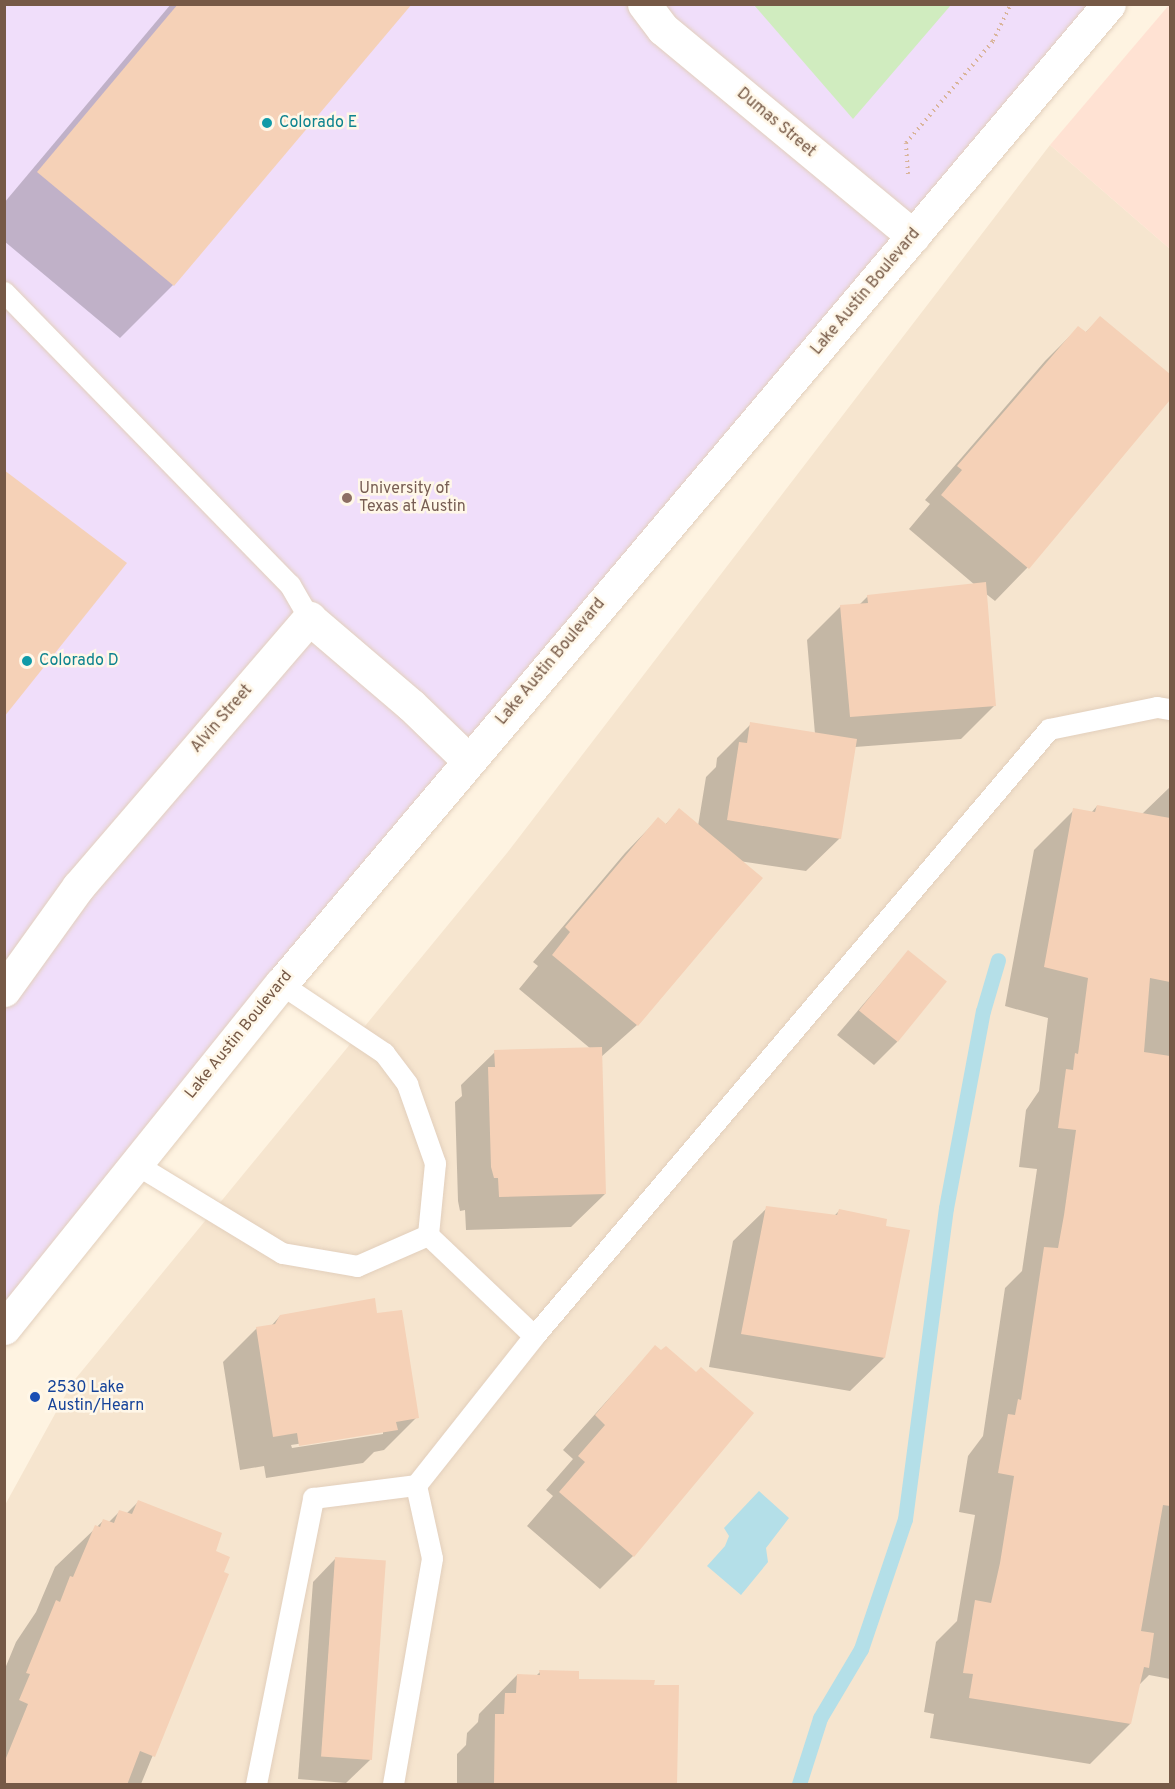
<!DOCTYPE html>
<style>
body{margin:0}
#map{position:relative;width:1175px;height:1789px;overflow:hidden;background:#fef3e1;font-family:Overpass,sans-serif}
div>[style]{position:absolute}
[style*='--x']{left:calc(var(--x)*1px);top:calc(var(--y)*1px);width:calc(var(--w)*1px);rotate:calc(var(--a)*1deg)}
.residential>*{inset:0;background:#f6e5cf}
.commercial>*{inset:0;background:#ffe2d3}
.education>*{inset:0;background:#f0defa}
.green>*{inset:0;background:#d0ecbf}
.water>*{inset:0;background:#b4dfe8}
.shadow>*{inset:0;background:#0003}
.stream>*{height:15px;margin:-7.5px;padding:0 7.5px;transform-origin:7.5px;border-radius:7.5px;background:#b4dfe8}
.building>*{inset:0;background:#f5d1b7;transform-origin:0 0}
.path>*{height:4px;margin-top:-2px;transform-origin:0;background:repeating-linear-gradient(90deg,#d9b49a 0 1.5px,transparent 0 6px)}
.roads{filter:drop-shadow(0 0 2px #e2cfbc) drop-shadow(0 0 2px #e2cfbc)}
.service>*{height:21px;margin:-10.5px;padding:0 10.5px;transform-origin:10.5px;border-radius:10.5px;background:#fff}
.minor>*{height:33px;margin:-16.5px;padding:0 16.5px;transform-origin:16.5px;border-radius:16.5px;background:#fff}
.secondary>*{height:33px;margin:-16.5px;padding:0 16.5px;transform-origin:16.5px;border-radius:16.5px;background:#fff}
.dots>*{width:16px;height:16px;translate:-50% -50%;box-sizing:border-box;border:3px solid #fff7e8;border-radius:50%}
span{translate:-50% -50%;white-space:nowrap;text-align:center;line-height:1.15;-webkit-text-stroke:5px #fff7e8;paint-order:stroke}
.culture-label{font-size:16px;color:#0d838f}
.left{translate:0 -50%;text-align:left}
.street-label{font-size:16px;color:#765946}
.education-label{font-size:16px;color:#785e54}
.transit-label{font-size:16px;color:#164399}
.frame{position:absolute;inset:0;border:6px solid #765946;pointer-events:none}
</style>
<div id="map">
<div class="residential">
<div style="clip-path:polygon(1050px 145px,1170px 249px,1170px 1784px,5px 1784px,5px 1505px,72px 1383px,507px 853px)"></div>
</div>
<div class="commercial">
<div style="clip-path:polygon(1169px 5px,1170px 5px,1170px 249px,1050px 145px)"></div>
</div>
<div class="education">
<div style="clip-path:polygon(5px 5px,1109px 5px,5px 1328px)"></div>
</div>
<div class="green">
<div style="clip-path:polygon(754px 5px,951px 5px,853px 119px)"></div>
</div>
<div class="water">
<div style="clip-path:polygon(759px 1491px,789px 1518px,766px 1548px,768px 1562px,741px 1595px,707px 1566px,725px 1546px,729px 1536px,724px 1528px)"></div>
</div>
<div class="shadow">
<div style="clip-path:polygon(171px 4px,410px 4px,173px 285px,120px 338px,4px 241px,4px 203px)"></div>
<div style="clip-path:polygon(1100px 318px,1170px 376px,1170px 398px,1028px 567px,995px 601px,985px 593px,995px 705px,961px 739px,855px 747px,840px 838px,806px 871px,739px 861px,761px 878px,637px 1025px,601px 1057px,605px 1194px,571px 1227px,466px 1230px,465px 1210px,460px 1211px,458px 1201px,455px 1102px,462px 1096px,461px 1085px,495px 1052px,591px 1049px,519px 989px,538px 966px,533px 962px,625px 853px,658px 819px,665px 825px,679px 810px,698px 826px,706px 777px,716px 767px,717px 758px,751px 724px,815px 734px,807px 640px,841px 606px,859px 605px,868px 596px,975px 585px,909px 529px,930px 504px,925px 500px,1045px 361px,1078px 328px,1085px 333px)"></div>
<div style="clip-path:polygon(1170px 787px,1170px 1679px,1149px 1675px,1139px 1685px,1130px 1724px,1090px 1764px,930px 1738px,934px 1714px,924px 1712px,936px 1642px,957px 1621px,975px 1515px,959px 1512px,968px 1456px,983px 1436px,1005px 1288px,1022px 1271px,1037px 1169px,1019px 1167px,1026px 1110px,1039px 1091px,1048px 1018px,1005px 1006px,1034px 850px,1074px 810px,1091px 813px,1097px 806px,1142px 814px)"></div>
<div style="clip-path:polygon(908px 952px,897px 1042px,874px 1065px,837px 1035px)"></div>
<div style="clip-path:polygon(767px 1208px,834px 1216px,839px 1211px,884px 1358px,850px 1391px,709px 1367px,733px 1241px)"></div>
<div style="clip-path:polygon(evenodd,376px 1315px,417px 1417px,384px 1450px,374px 1452px,363px 1463px,266px 1478px,264px 1466px,240px 1470px,223px 1362px,257px 1328px,271px 1326px,280px 1316px,376px 1315px,383px 1431px,383px 1434px,292px 1448px,291px 1445px,383px 1431px)"></div>
<div style="clip-path:polygon(655px 1347px,633px 1556px,600px 1589px,527px 1526px,553px 1496px,546px 1490px,573px 1459px,563px 1450px)"></div>
<div style="clip-path:polygon(138px 1502px,214px 1552px,222px 1573px,227px 1575px,141px 1784px,4px 1784px,4px 1671px,16px 1642px,36px 1612px,55px 1567px,103px 1521px,108px 1523px,120px 1511px,126px 1514px)"></div>
<div style="clip-path:polygon(336px 1558px,370px 1760px,346px 1783px,298px 1779px,313px 1582px)"></div>
<div style="clip-path:polygon(540px 1672px,577px 1681px,678px 1687px,675px 1784px,457px 1784px,457px 1754px,466px 1745px,467px 1733px,478px 1722px,479px 1714px,517px 1675px,536px 1676px)"></div>
</div>
<div class="stream">
<div style="--x:799;--y:1784;--w:69;--a:-72.3"></div>
<div style="--x:820;--y:1718;--w:80;--a:-59.3"></div>
<div style="--x:861;--y:1649;--w:137;--a:-71.3"></div>
<div style="--x:905;--y:1519;--w:314;--a:-82.5"></div>
<div style="--x:946;--y:1208;--w:200;--a:-79.4"></div>
<div style="--x:983;--y:1011;--w:53;--a:-73.6"></div>
</div>
<div class="building">
<div style="clip-path:polygon(178px 4px,412px 4px,174px 286px,37px 172px)"></div>
<div style="clip-path:polygon(1100px 316px,1170px 374px,1170px 400px,1029px 569px,941px 495px,962px 470px,957px 466px,1078px 326px,1086px 332px)"></div>
<div style="clip-path:polygon(4px 470px,127px 563px,4px 717px)"></div>
<div style="clip-path:polygon(986px 582px,996px 706px,850px 717px,840px 605px,868px 603px,867px 595px)"></div>
<div style="clip-path:polygon(750px 722px,857px 739px,841px 839px,727px 820px,739px 742px,747px 743px)"></div>
<div style="clip-path:polygon(1097px 805px,1170px 818px,1170px 982px,1150px 978px,1144px 1052px,1170px 1056px,1170px 1506px,1163px 1505px,1141px 1631px,1154px 1633px,1149px 1668px,1144px 1667px,1131px 1724px,969px 1698px,973px 1674px,963px 1673px,975px 1600px,991px 1603px,1000px 1563px,1014px 1476px,998px 1473px,1008px 1414px,1015px 1415px,1018px 1399px,1021px 1400px,1044px 1247px,1058px 1248px,1064px 1215px,1076px 1130px,1058px 1128px,1066px 1069px,1073px 1070px,1075px 1053px,1078px 1054px,1088px 978px,1044px 967px,1073px 808px,1095px 812px)"></div>
<div style="clip-path:polygon(679px 808px,763px 878px,638px 1026px,552px 955px,570px 932px,565px 927px,658px 817px,666px 824px)"></div>
<div style="left:908px;top:950px;width:50px;height:78px;rotate:39deg"></div>
<div style="clip-path:polygon(602px 1047px,606px 1194px,499px 1197px,498px 1178px,494px 1178px,491px 1167px,488px 1067px,495px 1067px,494px 1050px)"></div>
<div style="clip-path:polygon(766px 1206px,837px 1215px,839px 1209px,887px 1219px,886px 1226px,910px 1230px,885px 1358px,741px 1334px)"></div>
<div style="clip-path:polygon(375px 1298px,377px 1313px,402px 1310px,419px 1418px,396px 1422px,398px 1430px,299px 1446px,297px 1433px,273px 1437px,256px 1327px,275px 1324px,280px 1315px)"></div>
<div style="clip-path:polygon(655px 1345px,661px 1350px,666px 1346px,696px 1372px,701px 1367px,754px 1413px,634px 1557px,559px 1492px,585px 1462px,578px 1456px,605px 1425px,595px 1415px)"></div>
<div style="clip-path:polygon(138px 1500px,222px 1533px,216px 1551px,230px 1557px,224px 1572px,229px 1574px,155px 1757px,140px 1751px,127px 1785px,4px 1785px,4px 1763px,28px 1704px,19px 1700px,30px 1674px,26px 1673px,56px 1600px,60px 1602px,70px 1576px,73px 1577px,95px 1525px,100px 1527px,103px 1519px,114px 1523px,119px 1510px,132px 1514px)"></div>
<div style="left:335px;top:1557px;width:51px;height:200px;rotate:4deg"></div>
<div style="clip-path:polygon(539px 1670px,579px 1671px,579px 1679px,655px 1680px,654px 1685px,679px 1685px,677px 1785px,494px 1785px,495px 1714px,504px 1714px,505px 1693px,516px 1693px,517px 1674px,540px 1675px)"></div>
</div>
<div class="path">
<div style="--x:908;--y:174;--w:31;--a:-94"></div>
<div style="--x:906;--y:143;--w:134;--a:-49.5"></div>
<div style="--x:993;--y:41;--w:41;--a:-64.1"></div>
</div>
<div class="roads">
<div class="service">
<div style="--x:4;--y:292;--w:409;--a:45.7"></div>
<div style="--x:290;--y:585;--w:38;--a:60"></div>
<div style="--x:281;--y:984;--w:124;--a:33.8"></div>
<div style="--x:384;--y:1053;--w:39;--a:53"></div>
<div style="--x:407;--y:1084;--w:84;--a:70.5"></div>
<div style="--x:435;--y:1163;--w:72;--a:95.6"></div>
<div style="--x:134;--y:1163;--w:173;--a:31.3"></div>
<div style="--x:282;--y:1253;--w:76;--a:9.8"></div>
<div style="--x:357;--y:1266;--w:77;--a:-23.6"></div>
<div style="--x:428;--y:1235;--w:146;--a:43.6"></div>
<div style="--x:534;--y:1336;--w:796;--a:-49.69"></div>
<div style="--x:1049;--y:729;--w:110;--a:-11.5"></div>
<div style="--x:1157;--y:707;--w:13;--a:9"></div>
<div style="--x:256;--y:1784;--w:292;--a:-78.7"></div>
<div style="--x:313;--y:1498;--w:104;--a:-7.2"></div>
<div style="--x:416;--y:1485;--w:190;--a:-51.6"></div>
<div style="--x:393;--y:1784;--w:229;--a:-80.2"></div>
<div style="--x:432;--y:1558;--w:75;--a:-102.4"></div>
</div>
<div class="minor">
<div style="--x:644;--y:4;--w:31;--a:53"></div>
<div style="--x:663;--y:29;--w:325;--a:39.6"></div>
<div style="--x:4;--y:990;--w:127;--a:-54.3"></div>
<div style="--x:78;--y:887;--w:355;--a:-49.3"></div>
<div style="--x:309;--y:618;--w:134;--a:40.5"></div>
<div style="--x:411;--y:705;--w:79;--a:44"></div>
</div>
<div class="secondary">
<div style="--x:4;--y:1328;--w:442;--a:-51.2"></div>
<div style="--x:281;--y:984;--w:1283;--a:-49.81"></div>
</div>
</div>
<div class="dots">
<div style="left:267px;top:123px;background:#0f9aa8"></div>
<div style="left:347px;top:498px;background:#8d6e63"></div>
<div style="left:27px;top:661px;background:#0f9aa8"></div>
<div style="left:35px;top:1397px;background:#1a4fb4"></div>
</div>
<div class="culture-label">
<span class="left" style="left:279px;top:123px">Colorado E</span>
<span class="left" style="left:39px;top:661px">Colorado D</span>
</div>
<div class="street-label">
<span style="left:776px;top:123px;rotate:40deg">Dumas Street</span>
<span style="left:866px;top:292px;rotate:-50deg">Lake Austin Boulevard</span>
<span style="left:551px;top:662px;rotate:-50deg">Lake Austin Boulevard</span>
<span style="left:222px;top:719px;rotate:-49deg">Alvin Street</span>
<span style="left:239px;top:1035px;rotate:-51deg">Lake Austin Boulevard</span>
</div>
<div class="education-label">
<span class="left" style="left:359px;top:498px">University of<br>Texas at Austin</span>
</div>
<div class="transit-label">
<span class="left" style="left:47px;top:1397px">2530 Lake<br>Austin/Hearn</span>
</div>
<div class="frame"></div>
</div>
